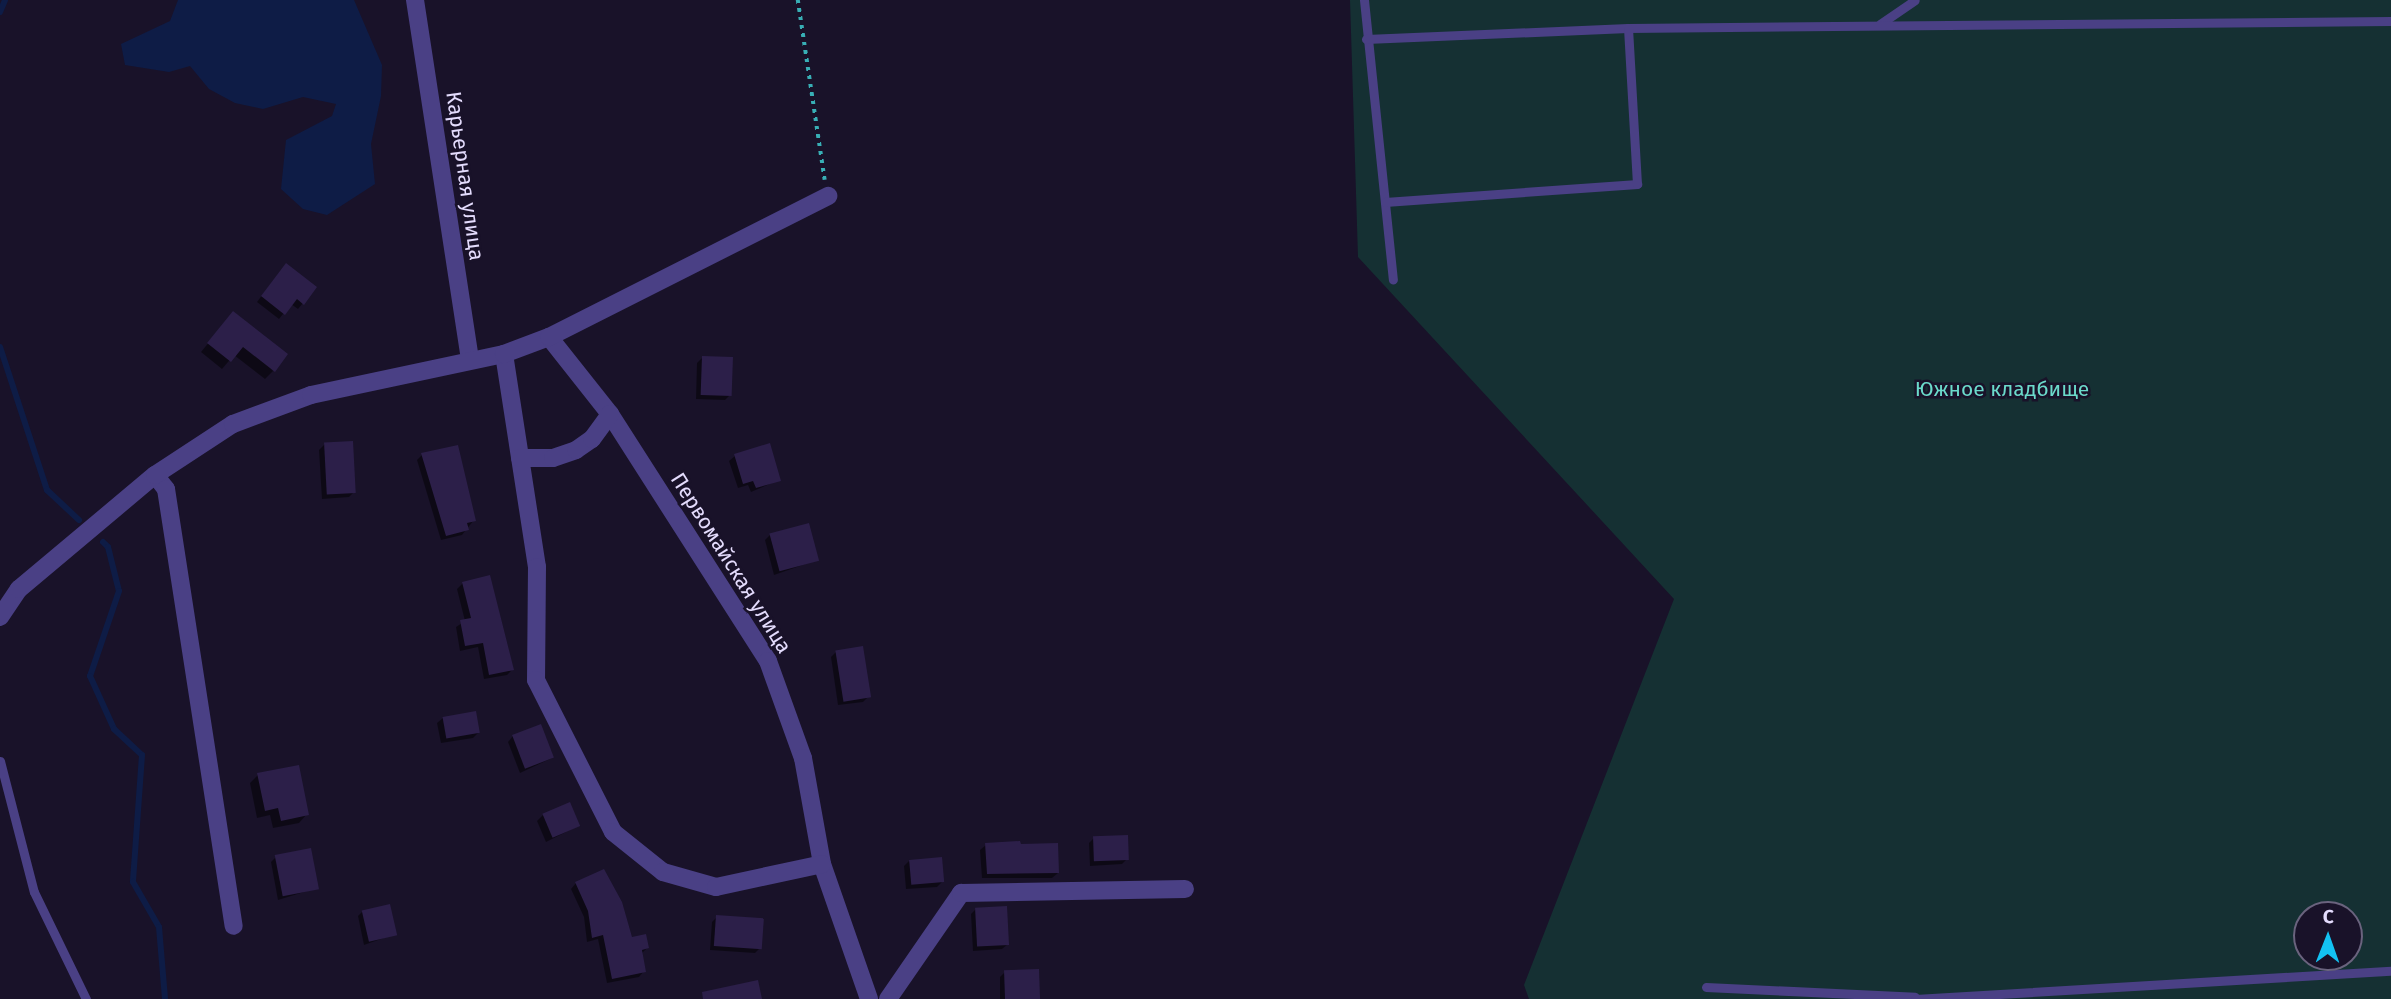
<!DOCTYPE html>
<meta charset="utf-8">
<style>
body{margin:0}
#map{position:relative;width:2391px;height:999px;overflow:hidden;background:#191229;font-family:"Fira Sans",sans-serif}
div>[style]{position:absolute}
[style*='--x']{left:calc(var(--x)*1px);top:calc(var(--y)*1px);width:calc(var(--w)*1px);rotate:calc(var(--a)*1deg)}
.green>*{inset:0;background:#153033}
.water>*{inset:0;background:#0e1c46}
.shadow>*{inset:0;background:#0007}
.stream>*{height:6px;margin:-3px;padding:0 3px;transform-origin:3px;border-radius:3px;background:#0e1c46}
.building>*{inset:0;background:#2c1f49;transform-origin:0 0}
.path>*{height:3.5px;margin-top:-1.75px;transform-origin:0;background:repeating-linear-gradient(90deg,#38afb5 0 3.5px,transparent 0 8.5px)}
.service>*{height:9px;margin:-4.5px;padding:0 4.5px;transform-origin:4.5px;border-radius:4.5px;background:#4a4085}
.minor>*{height:18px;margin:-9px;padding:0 9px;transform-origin:9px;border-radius:9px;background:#4a4085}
span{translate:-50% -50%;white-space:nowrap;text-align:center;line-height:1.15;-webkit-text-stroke:5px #191229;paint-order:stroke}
.street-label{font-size:21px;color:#e4dcfd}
.park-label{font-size:21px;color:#6bdacb}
.north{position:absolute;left:2293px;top:901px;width:70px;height:70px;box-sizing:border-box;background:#191229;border:2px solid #6a637e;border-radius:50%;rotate:1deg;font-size:19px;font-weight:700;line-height:28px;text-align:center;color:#e4dcfd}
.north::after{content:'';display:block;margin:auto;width:24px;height:32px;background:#13c2f2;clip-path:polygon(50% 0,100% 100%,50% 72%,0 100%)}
</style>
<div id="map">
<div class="green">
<div style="clip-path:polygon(evenodd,1350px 0,2391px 0,2391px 999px,1529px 999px,1524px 985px,1674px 599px,1358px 257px,1350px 0,2307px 915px,2349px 915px,2349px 957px,2307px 957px,2307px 915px)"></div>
</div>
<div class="water">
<div style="clip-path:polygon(178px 0,354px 0,382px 65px,381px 96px,371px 144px,375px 184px,327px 215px,303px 209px,281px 189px,286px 140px,332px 116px,336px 104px,303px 97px,263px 109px,235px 103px,209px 89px,190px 66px,169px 72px,125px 65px,121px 44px,170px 21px)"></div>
</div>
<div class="shadow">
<div style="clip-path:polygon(281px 270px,303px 303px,298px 309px,291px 304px,279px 319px,257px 302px)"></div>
<div style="clip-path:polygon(233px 313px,273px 371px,265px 379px,234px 355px,222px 369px,201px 352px)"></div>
<div style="clip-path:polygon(702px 358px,730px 395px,725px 400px,696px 399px,697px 363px)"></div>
<div style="clip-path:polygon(325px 444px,354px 492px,349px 497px,322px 499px,319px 450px)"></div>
<div style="clip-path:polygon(422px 455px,474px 520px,462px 535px,441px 540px,417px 460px)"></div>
<div style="clip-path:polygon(735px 456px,779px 480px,751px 492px,748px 485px,738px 488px,729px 461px)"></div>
<div style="clip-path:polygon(770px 535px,817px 560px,774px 575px,765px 540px)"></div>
<div style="clip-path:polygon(463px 583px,512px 670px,507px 675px,484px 679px,478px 647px,460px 651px,456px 627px,465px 621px,457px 589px)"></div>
<div style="clip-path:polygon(836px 652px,869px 696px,863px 702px,838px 705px,831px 657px)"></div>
<div style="clip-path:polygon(443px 718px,478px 733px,473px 738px,441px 743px,437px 723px)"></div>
<div style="clip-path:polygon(513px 736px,552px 758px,520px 773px,508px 742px)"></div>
<div style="clip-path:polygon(258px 775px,307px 814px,299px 823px,273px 828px,270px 815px,257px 818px,250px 783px)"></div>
<div style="clip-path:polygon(543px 815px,578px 826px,546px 842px,537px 821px)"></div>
<div style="clip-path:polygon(1094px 838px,1127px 859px,1122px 864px,1090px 866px,1089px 843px)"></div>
<div style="clip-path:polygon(986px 845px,1058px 873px,1052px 878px,982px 878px,980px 850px)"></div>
<div style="clip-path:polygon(276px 857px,317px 888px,278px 900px,271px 862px)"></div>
<div style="clip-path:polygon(909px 861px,942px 882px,937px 887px,906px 889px,904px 866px)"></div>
<div style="clip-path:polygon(576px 883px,631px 939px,647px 948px,642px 953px,644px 971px,639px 977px,607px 983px,598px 939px,587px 942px,584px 917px,571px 889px)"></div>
<div style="clip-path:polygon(976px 909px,1008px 944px,1002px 949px,973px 951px,971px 914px)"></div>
<div style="clip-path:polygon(363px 911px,395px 934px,364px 945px,358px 916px)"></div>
<div style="clip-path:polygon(717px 917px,761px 947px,755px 953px,710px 950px,712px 922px)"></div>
<div style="clip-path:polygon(1005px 972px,1038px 999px,1000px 999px,1000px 977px)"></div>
</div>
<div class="stream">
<div style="--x:0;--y:12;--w:13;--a:-67"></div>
<div style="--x:0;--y:347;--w:151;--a:71.8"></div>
<div style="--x:47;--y:490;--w:44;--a:43.2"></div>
<div style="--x:103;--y:542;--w:7;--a:45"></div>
<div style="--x:108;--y:547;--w:45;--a:76"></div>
<div style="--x:119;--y:591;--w:90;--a:108.8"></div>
<div style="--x:90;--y:676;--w:58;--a:65.6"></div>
<div style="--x:114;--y:729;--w:38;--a:43"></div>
<div style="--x:142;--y:755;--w:127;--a:94.1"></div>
<div style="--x:133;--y:882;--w:52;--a:60"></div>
<div style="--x:159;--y:927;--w:72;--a:85.2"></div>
</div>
<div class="building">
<div style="clip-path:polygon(286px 263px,317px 287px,304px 305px,297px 299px,285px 315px,261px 296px)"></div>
<div style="clip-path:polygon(233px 311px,288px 354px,275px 372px,243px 347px,231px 362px,207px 343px)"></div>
<div style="left:702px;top:356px;width:31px;height:39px;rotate:2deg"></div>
<div style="left:353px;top:441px;width:52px;height:29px;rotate:87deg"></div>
<div style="clip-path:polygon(770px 443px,781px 481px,756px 488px,753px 481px,743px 484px,734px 454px)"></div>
<div style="clip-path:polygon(458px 445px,476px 521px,467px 523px,469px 530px,446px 536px,421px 453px)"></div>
<div style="left:809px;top:523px;width:39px;height:41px;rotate:75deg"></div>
<div style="clip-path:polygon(490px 575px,514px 670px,489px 675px,483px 643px,465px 646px,460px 620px,471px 618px,462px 582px)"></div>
<div style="left:863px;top:646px;width:52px;height:28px;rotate:81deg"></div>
<div style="left:476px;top:711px;width:22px;height:34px;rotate:80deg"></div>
<div style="left:541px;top:724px;width:36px;height:31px;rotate:69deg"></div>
<div style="clip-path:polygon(299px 765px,309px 815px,281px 821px,278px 808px,265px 811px,257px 773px)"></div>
<div style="left:570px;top:802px;width:26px;height:30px;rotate:67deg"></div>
<div style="left:1128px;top:835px;width:25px;height:35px;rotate:88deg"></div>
<div style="clip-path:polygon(1020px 841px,1021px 844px,1058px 843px,1059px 873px,987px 874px,985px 843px)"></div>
<div style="left:311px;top:848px;width:42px;height:37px;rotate:79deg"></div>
<div style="left:942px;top:857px;width:25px;height:33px;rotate:85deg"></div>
<div style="clip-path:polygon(604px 869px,622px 902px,632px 937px,646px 934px,649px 948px,642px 950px,646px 972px,612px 979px,603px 935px,592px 938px,588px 911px,575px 882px)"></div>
<div style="left:390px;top:904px;width:32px;height:29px;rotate:77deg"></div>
<div style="left:1007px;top:906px;width:39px;height:32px;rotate:87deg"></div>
<div style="left:716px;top:915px;width:48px;height:31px;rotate:4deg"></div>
<div style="left:1039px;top:969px;width:30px;height:35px;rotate:88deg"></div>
<div style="clip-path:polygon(758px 980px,762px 999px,703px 999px,702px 992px)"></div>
</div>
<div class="path">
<div style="--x:798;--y:0;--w:182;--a:81.5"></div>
</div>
<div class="service">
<div style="--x:1364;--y:0;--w:281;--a:84.1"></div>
<div style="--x:1880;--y:24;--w:42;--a:-34.4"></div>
<div style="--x:1366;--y:39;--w:262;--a:-2.4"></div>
<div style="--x:1628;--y:28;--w:763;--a:-0.53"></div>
<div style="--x:1385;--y:202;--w:253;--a:-4.1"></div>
<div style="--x:1637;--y:184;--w:156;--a:-93.3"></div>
<div style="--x:0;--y:761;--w:135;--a:75.5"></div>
<div style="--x:34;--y:892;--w:119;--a:64.1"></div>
<div style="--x:1706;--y:987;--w:209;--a:2.7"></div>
<div style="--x:1915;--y:999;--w:477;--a:-3.4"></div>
</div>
<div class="minor">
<div style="--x:415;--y:0;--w:363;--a:81.3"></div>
<div style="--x:549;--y:337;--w:98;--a:51.6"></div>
<div style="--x:610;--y:414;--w:293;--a:57.4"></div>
<div style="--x:768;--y:661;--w:103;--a:70.2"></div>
<div style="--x:803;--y:758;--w:108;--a:79.8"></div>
<div style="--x:822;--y:864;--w:143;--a:70.8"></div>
<div style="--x:504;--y:354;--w:216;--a:81.2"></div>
<div style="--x:537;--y:567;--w:113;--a:90.5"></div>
<div style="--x:536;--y:680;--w:170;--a:63.1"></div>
<div style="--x:613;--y:832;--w:64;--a:38.7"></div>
<div style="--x:663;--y:872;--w:55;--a:15.8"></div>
<div style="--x:716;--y:887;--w:108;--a:-12.2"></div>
<div style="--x:520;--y:458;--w:33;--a:0"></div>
<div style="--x:553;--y:458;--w:24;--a:-19"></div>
<div style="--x:576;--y:450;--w:19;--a:-35"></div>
<div style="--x:592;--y:439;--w:31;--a:-54"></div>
<div style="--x:155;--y:475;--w:18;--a:52"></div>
<div style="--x:166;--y:489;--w:442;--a:81.2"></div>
<div style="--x:0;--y:617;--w:34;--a:-56"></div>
<div style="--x:19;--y:589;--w:177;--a:-40"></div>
<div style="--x:155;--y:475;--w:93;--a:-33.2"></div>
<div style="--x:233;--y:424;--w:83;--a:-20.4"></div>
<div style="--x:311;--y:395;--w:197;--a:-12"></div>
<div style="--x:504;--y:354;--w:48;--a:-20.7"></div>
<div style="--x:549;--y:337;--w:313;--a:-26.8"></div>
<div style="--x:888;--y:999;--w:129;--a:-55.4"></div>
<div style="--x:961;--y:893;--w:224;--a:-1"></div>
</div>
<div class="street-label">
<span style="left:465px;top:176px;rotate:82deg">Карьерная улица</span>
<span style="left:731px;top:563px;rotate:58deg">Первомайская улица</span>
</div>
<div class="park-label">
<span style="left:2002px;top:389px">Южное кладбище</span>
</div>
<div class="north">С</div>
</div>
